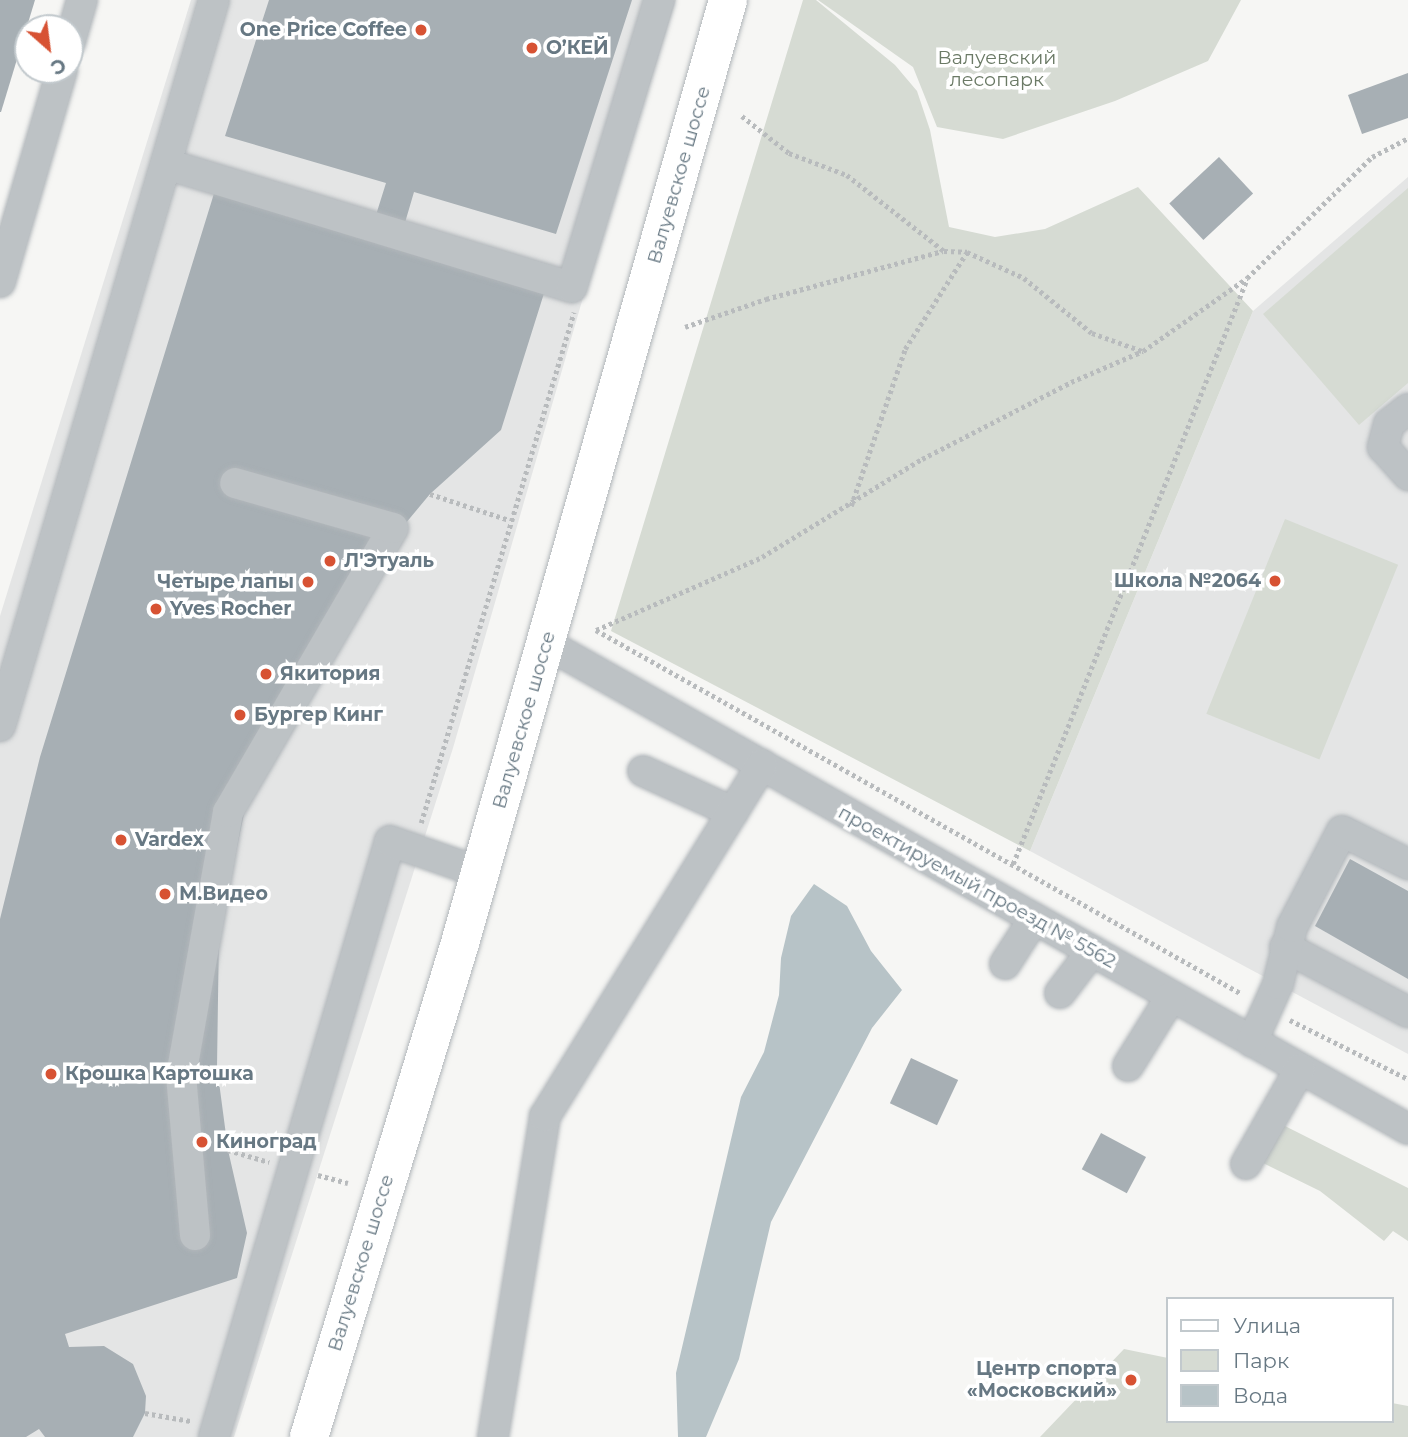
<!DOCTYPE html>
<meta charset="utf-8">
<style>
body{margin:0}
#map{position:relative;width:1408px;height:1437px;overflow:hidden;background:#f6f6f4;font-family:Montserrat,sans-serif}
div>[style]{position:absolute}
[style*='--x']{left:calc(var(--x)*1px);top:calc(var(--y)*1px);width:calc(var(--w)*1px);rotate:calc(var(--a)*1deg)}
.built>*{inset:0;background:#e4e5e5}
.green>*{inset:0;background:#d6dbd3;transform-origin:0 0}
.water>*{inset:0;background:#b7c3c7}
.building>*{inset:0;background:#a7afb4;transform-origin:0 0}
.path>*{height:4.5px;margin-top:-2.25px;transform-origin:0;background:repeating-linear-gradient(90deg,#b8bbbd 0 3.5px,transparent 0 7px)}
.roads{filter:drop-shadow(0 0 2px #b1b6ba) drop-shadow(0 0 2px #b1b6ba)}
.minor>*{height:30px;margin:-15px;padding:0 15px;transform-origin:15px;border-radius:15px;background:#bdc2c5}
.major>*{height:38px;margin:-19px;padding:0 19px;transform-origin:19px;border-radius:19px;background:#fff}
.dots>*{width:19px;height:19px;translate:-50% -50%;box-sizing:border-box;border:4px solid #fff;border-radius:50%}
span{translate:-50% -50%;white-space:nowrap;text-align:center;line-height:1.15;-webkit-text-stroke:7px #fff;paint-order:stroke}
.poi-label{font-size:19px;color:#677883;font-weight:700}
.right{translate:-100% -50%;text-align:right}
.left{translate:0 -50%;text-align:left}
.park-label{font-size:19px;color:#6b7a66}
.street-label{font-size:19px;color:#677883}
.legend{position:absolute;left:1166px;top:1297px;width:228px;height:126px;box-sizing:border-box;background:#fff;border:2px solid #c2c9cd;margin:0;padding:9px 12px;list-style:none;font-size:21px;color:#677883}
.legend li{display:flex;align-items:center;gap:14px;height:35px}
.legend b{width:35px;border:2px solid #c2c9cd}
.north{position:absolute;left:14px;top:14px;width:70px;height:70px;box-sizing:border-box;background:#fff;border:2px solid #c2c9cd;border-radius:50%;rotate:152deg;font-size:19px;font-weight:700;line-height:28px;text-align:center;color:#677883}
.north::after{content:'';display:block;margin:auto;width:24px;height:32px;background:#d75233;clip-path:polygon(50% 0,100% 100%,50% 72%,0 100%)}
</style>
<div id="map">
<div class="built">
<div style="clip-path:polygon(191px 0,676px 0,582px 301px,453px 748px,234px 1437px,0 1437px,0 616px)"></div>
<div style="clip-path:polygon(1408px 177px,1408px 1054px,1030px 851px,1253px 311px)"></div>
</div>
<div class="green">
<div style="clip-path:polygon(803px 0,816px 0,895px 65px,917px 91px,930px 130px,949px 227px,995px 237px,1045px 229px,1138px 187px,1253px 311px,1030px 851px,611px 631px)"></div>
<div style="clip-path:polygon(818px 0,1241px 0,1208px 61px,1115px 101px,1003px 139px,937px 127px,913px 67px)"></div>
<div style="clip-path:polygon(1408px 188px,1408px 383px,1359px 425px,1263px 314px)"></div>
<div style="left:1285px;top:519px;width:122px;height:210px;rotate:22deg"></div>
<div style="clip-path:polygon(1283px 1125px,1408px 1188px,1408px 1241px,1393px 1231px,1384px 1241px,1320px 1191px,1261px 1162px)"></div>
<div style="clip-path:polygon(1124px 1349px,1168px 1358px,1168px 1421px,1392px 1421px,1392px 1403px,1408px 1406px,1408px 1437px,1040px 1437px)"></div>
</div>
<div class="water">
<div style="clip-path:polygon(814px 884px,847px 906px,871px 951px,902px 990px,872px 1028px,771px 1222px,739px 1359px,706px 1437px,678px 1437px,676px 1373px,741px 1097px,764px 1052px,779px 995px,781px 958px,791px 916px)"></div>
</div>
<div class="building">
<div style="clip-path:polygon(0 0,35px 0,1px 112px,0 112px)"></div>
<div style="clip-path:polygon(269px 0,632px 0,556px 234px,414px 192px,399px 243px,546px 287px,501px 430px,430px 494px,336px 607px,244px 814px,219px 931px,217px 1067px,228px 1150px,247px 1233px,237px 1278px,65px 1334px,69px 1347px,104px 1346px,133px 1364px,146px 1396px,145px 1413px,133px 1437px,45px 1437px,39px 1429px,26px 1437px,0 1437px,0 919px,40px 757px,216px 187px,370px 234px,386px 183px,225px 136px)"></div>
<div style="clip-path:polygon(1408px 73px,1408px 118px,1362px 134px,1348px 95px)"></div>
<div style="left:1219px;top:157px;width:50px;height:68px;rotate:47deg"></div>
<div style="clip-path:polygon(1350px 859px,1408px 891px,1408px 979px,1315px 926px)"></div>
<div style="left:911px;top:1058px;width:52px;height:50px;rotate:25deg"></div>
<div style="left:1101px;top:1133px;width:51px;height:41px;rotate:28deg"></div>
</div>
<div class="path">
<div style="--x:742;--y:116;--w:60;--a:38.2"></div>
<div style="--x:789;--y:153;--w:62;--a:20.8"></div>
<div style="--x:847;--y:175;--w:123;--a:38.1"></div>
<div style="--x:944;--y:251;--w:23;--a:2"></div>
<div style="--x:967;--y:252;--w:63;--a:24.5"></div>
<div style="--x:1024;--y:278;--w:87;--a:39"></div>
<div style="--x:1092;--y:333;--w:53;--a:19.8"></div>
<div style="--x:685;--y:327;--w:86;--a:-19.1"></div>
<div style="--x:766;--y:299;--w:183;--a:-15.2"></div>
<div style="--x:430;--y:494;--w:83;--a:18.2"></div>
<div style="--x:851;--y:506;--w:166;--a:-71"></div>
<div style="--x:905;--y:349;--w:115;--a:-57.4"></div>
<div style="--x:596;--y:630;--w:181;--a:-23.7"></div>
<div style="--x:762;--y:557;--w:188;--a:-31.5"></div>
<div style="--x:922;--y:459;--w:168;--a:-27.3"></div>
<div style="--x:1071;--y:382;--w:78;--a:-23.3"></div>
<div style="--x:1143;--y:351;--w:127;--a:-35.1"></div>
<div style="--x:1247;--y:278;--w:174;--a:-44.1"></div>
<div style="--x:1372;--y:157;--w:41;--a:-27.8"></div>
<div style="--x:596;--y:630;--w:741;--a:29.4"></div>
<div style="--x:421;--y:823;--w:533;--a:-73.33"></div>
<div style="--x:1013;--y:864;--w:630;--a:-68.2"></div>
<div style="--x:1290;--y:1020;--w:132;--a:26.6"></div>
<div style="--x:228;--y:1150;--w:43;--a:16.3"></div>
<div style="--x:318;--y:1175;--w:31;--a:15"></div>
<div style="--x:145;--y:1413;--w:46;--a:10.1"></div>
</div>
<div class="roads">
<div class="minor">
<div style="--x:70;--y:42;--w:44;--a:-74.1"></div>
<div style="--x:166;--y:164;--w:424;--a:16.9"></div>
<div style="--x:572;--y:287;--w:300;--a:-73.1"></div>
<div style="--x:0;--y:282;--w:221;--a:-73.7"></div>
<div style="--x:1408;--y:409;--w:24;--a:142"></div>
<div style="--x:1389;--y:424;--w:24;--a:105"></div>
<div style="--x:1383;--y:447;--w:38;--a:48"></div>
<div style="--x:547;--y:644;--w:988;--a:29.39"></div>
<div style="--x:0;--y:726;--w:757;--a:-73.58"></div>
<div style="--x:643;--y:771;--w:99;--a:24.5"></div>
<div style="--x:1285;--y:947;--w:139;--a:27.9"></div>
<div style="--x:1005;--y:964;--w:54;--a:-57.2"></div>
<div style="--x:1060;--y:993;--w:53;--a:-52.7"></div>
<div style="--x:1252;--y:1042;--w:64;--a:-65.9"></div>
<div style="--x:1278;--y:984;--w:59;--a:-76.2"></div>
<div style="--x:1292;--y:927;--w:108;--a:-62.5"></div>
<div style="--x:1342;--y:831;--w:74;--a:26.6"></div>
<div style="--x:1128;--y:1066;--w:81;--a:-58.1"></div>
<div style="--x:1246;--y:1164;--w:109;--a:-60.4"></div>
<div style="--x:195;--y:1235;--w:160;--a:-95"></div>
<div style="--x:181;--y:1076;--w:268;--a:-79.9"></div>
<div style="--x:228;--y:812;--w:328;--a:-59.8"></div>
<div style="--x:393;--y:528;--w:164;--a:-164.1"></div>
<div style="--x:214;--y:1437;--w:621;--a:-73.55"></div>
<div style="--x:390;--y:841;--w:94;--a:19.2"></div>
<div style="--x:493;--y:1437;--w:325;--a:-80.8"></div>
<div style="--x:545;--y:1116;--w:413;--a:-58.3"></div>
</div>
<div class="major">
<div style="--x:309;--y:1437;--w:517;--a:-73"></div>
<div style="--x:460;--y:943;--w:980;--a:-74.13"></div>
</div>
</div>
<div class="dots">
<div style="left:421px;top:30px;background:#d75233"></div>
<div style="left:532px;top:48px;background:#d75233"></div>
<div style="left:330px;top:561px;background:#d75233"></div>
<div style="left:1275px;top:581px;background:#d75233"></div>
<div style="left:308px;top:582px;background:#d75233"></div>
<div style="left:156px;top:609px;background:#d75233"></div>
<div style="left:266px;top:674px;background:#d75233"></div>
<div style="left:240px;top:715px;background:#d75233"></div>
<div style="left:121px;top:840px;background:#d75233"></div>
<div style="left:165px;top:894px;background:#d75233"></div>
<div style="left:51px;top:1074px;background:#d75233"></div>
<div style="left:202px;top:1142px;background:#d75233"></div>
<div style="left:1131px;top:1380px;background:#d75233"></div>
</div>
<div class="poi-label">
<span class="right" style="left:407px;top:30px">One Price Coffee</span>
<span class="left" style="left:546px;top:48px">О’КЕЙ</span>
<span class="left" style="left:344px;top:561px">Л'Этуаль</span>
<span class="right" style="left:1261px;top:581px">Школа №2064</span>
<span class="right" style="left:294px;top:582px">Четыре лапы</span>
<span class="left" style="left:170px;top:609px">Yves Rocher</span>
<span class="left" style="left:280px;top:674px">Якитория</span>
<span class="left" style="left:254px;top:715px">Бургер Кинг</span>
<span class="left" style="left:135px;top:840px">Vardex</span>
<span class="left" style="left:179px;top:894px">М.Видео</span>
<span class="left" style="left:65px;top:1074px">Крошка Картошка</span>
<span class="left" style="left:216px;top:1142px">Киноград</span>
<span class="right" style="left:1117px;top:1380px">Центр спорта<br>«Московский»</span>
</div>
<div class="park-label">
<span style="left:997px;top:69px">Валуевский<br>лесопарк</span>
</div>
<div class="street-label">
<span style="left:679px;top:175px;rotate:-74deg">Валуевское шоссе</span>
<span style="left:524px;top:720px;rotate:-74deg">Валуевское шоссе</span>
<span style="left:977px;top:887px;rotate:29deg">проектируемый проезд № 5562</span>
<span style="left:361px;top:1263px;rotate:-73deg">Валуевское шоссе</span>
</div>
<ul class="legend">
<li><b style="height:9px;background:#fff"></b>Улица</li>
<li><b style="height:19px;background:#d6dbd3"></b>Парк</li>
<li><b style="height:19px;background:#b7c3c7"></b>Вода</li>
</ul>
<div class="north">С</div>
</div>
